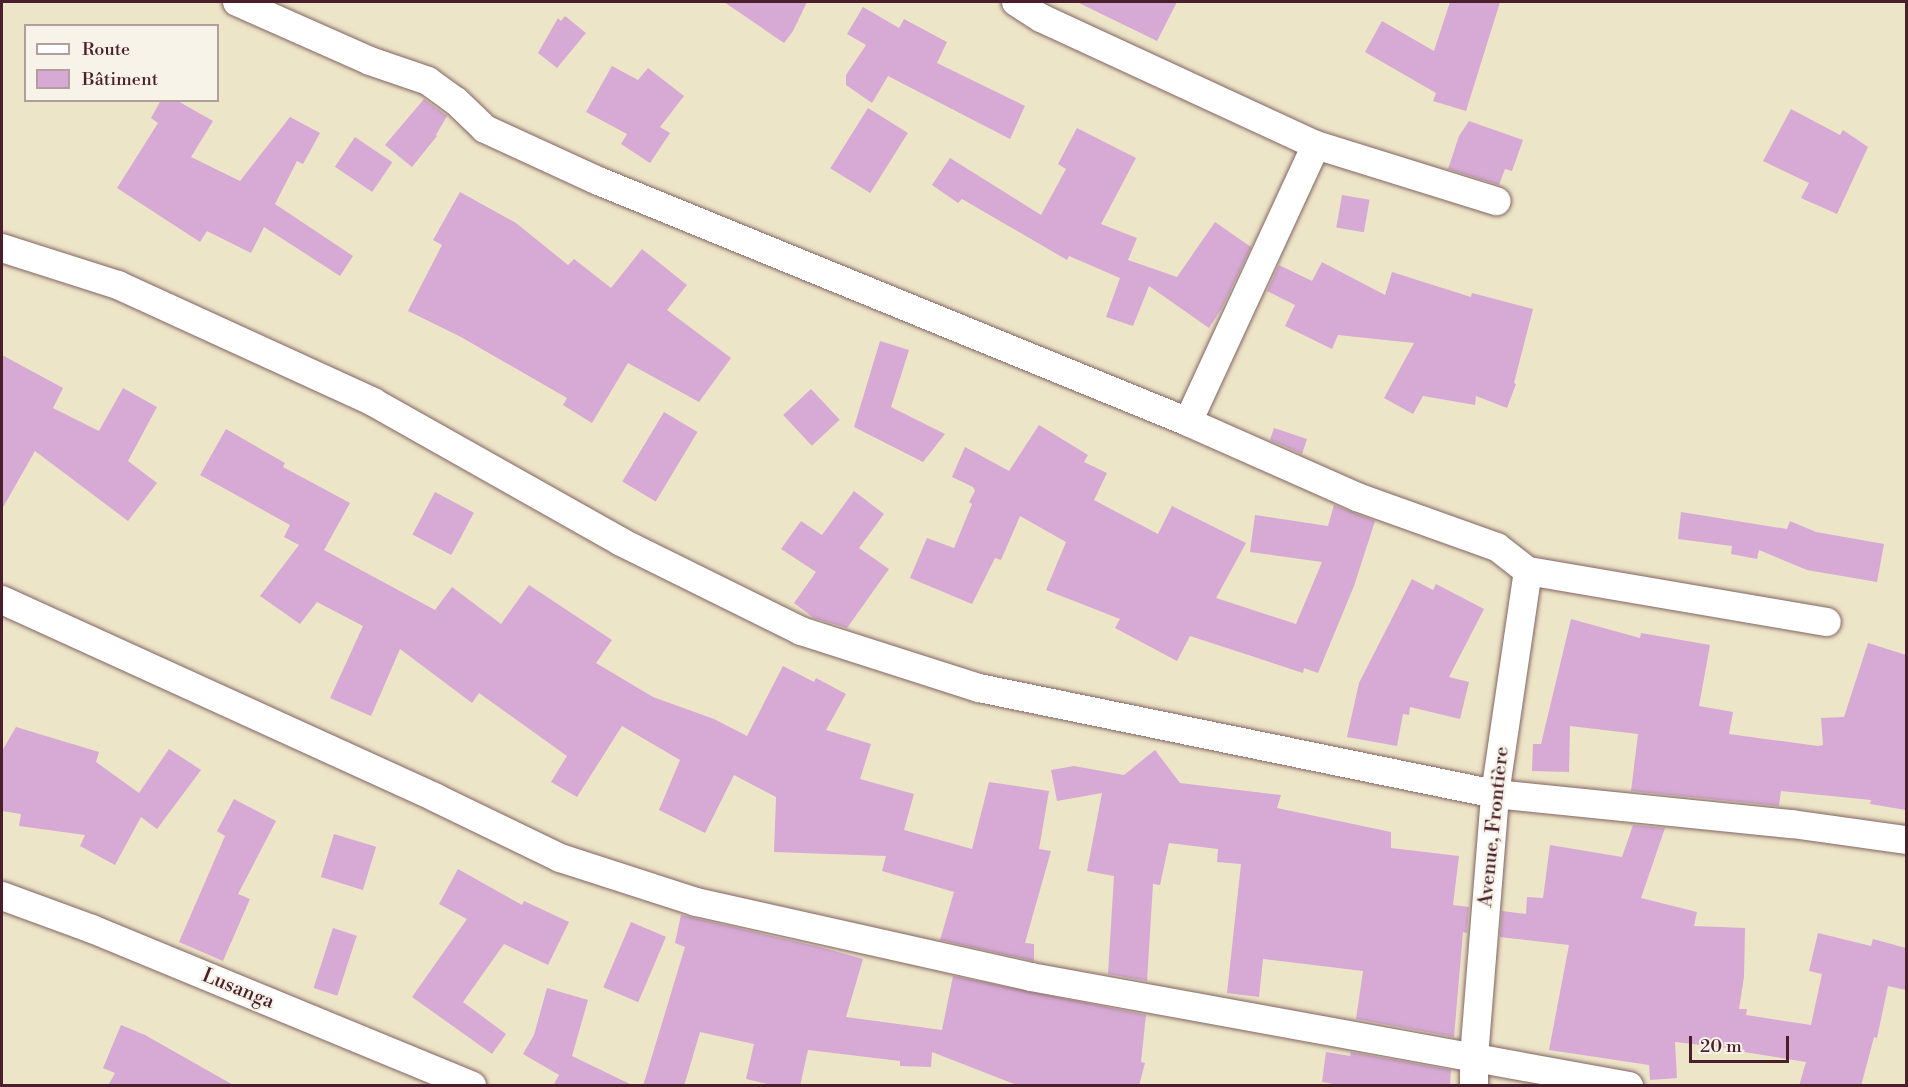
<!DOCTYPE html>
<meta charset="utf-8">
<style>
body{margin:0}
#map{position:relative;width:1908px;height:1087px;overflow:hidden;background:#ede5c8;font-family:"Libre Bodoni",serif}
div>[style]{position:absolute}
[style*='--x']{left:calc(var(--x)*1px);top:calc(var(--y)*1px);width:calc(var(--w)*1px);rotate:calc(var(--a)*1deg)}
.building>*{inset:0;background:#d6aad4;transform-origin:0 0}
.roads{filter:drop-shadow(0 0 2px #836462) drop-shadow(0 0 2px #836462)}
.street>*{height:28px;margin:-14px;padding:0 14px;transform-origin:14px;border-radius:14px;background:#fff}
span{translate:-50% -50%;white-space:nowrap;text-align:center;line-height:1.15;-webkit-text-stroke:4.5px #f7f3e8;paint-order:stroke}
.street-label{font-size:20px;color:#4a1f2b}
.frame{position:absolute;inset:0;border:3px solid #4a1f2b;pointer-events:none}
.legend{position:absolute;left:24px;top:24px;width:195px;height:78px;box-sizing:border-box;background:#f7f3e8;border:2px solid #b29e9c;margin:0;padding:8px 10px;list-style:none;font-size:18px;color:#4a1f2b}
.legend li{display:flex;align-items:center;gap:12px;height:30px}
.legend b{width:30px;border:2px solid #b29e9c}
.scale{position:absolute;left:1689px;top:1036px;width:100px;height:27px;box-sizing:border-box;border:3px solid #4a1f2b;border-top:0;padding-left:8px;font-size:18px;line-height:21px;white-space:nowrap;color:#4a1f2b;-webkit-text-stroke:4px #f7f3e8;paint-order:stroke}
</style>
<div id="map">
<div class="building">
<div style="clip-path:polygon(724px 2px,807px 2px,793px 31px,784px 43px)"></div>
<div style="clip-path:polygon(1077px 2px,1177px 2px,1157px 41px)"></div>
<div style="clip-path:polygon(1450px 2px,1500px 2px,1466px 111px,1433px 101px,1436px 93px,1365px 52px,1382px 21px,1434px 51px)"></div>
<div style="clip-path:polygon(863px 7px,899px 28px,904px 19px,947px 42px,937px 63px,1025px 106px,1010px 139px,888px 76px,872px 103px,846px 85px,846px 75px,866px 45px,847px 34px)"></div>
<div style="clip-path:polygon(565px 16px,586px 33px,557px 68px,538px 53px,558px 18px,561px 21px)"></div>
<div style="clip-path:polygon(612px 66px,638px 80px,648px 68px,684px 96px,660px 127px,670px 133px,650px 163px,621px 144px,627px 134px,586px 112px)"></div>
<div style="clip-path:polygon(424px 99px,447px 116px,436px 135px,437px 136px,412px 167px,385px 145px)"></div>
<div style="clip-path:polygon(161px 100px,176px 100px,213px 121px,191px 157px,240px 181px,290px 117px,320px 133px,303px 164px,297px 161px,275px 204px,353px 256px,340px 276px,264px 227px,251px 253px,207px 231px,200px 242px,117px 188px,158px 123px,151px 118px)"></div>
<div style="left:868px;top:108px;width:47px;height:71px;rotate:32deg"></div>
<div style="clip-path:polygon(1791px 109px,1840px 135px,1843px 130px,1868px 147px,1837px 214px,1801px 198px,1809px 183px,1763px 161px)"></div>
<div style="clip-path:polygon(1469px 121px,1523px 140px,1512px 171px,1505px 169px,1499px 185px,1448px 169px,1459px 136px)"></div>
<div style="clip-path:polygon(1077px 128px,1136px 158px,1101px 224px,1137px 238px,1128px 260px,1177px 277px,1215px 222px,1251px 247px,1222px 308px,1209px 328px,1149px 286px,1133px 326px,1106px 317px,1120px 278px,1069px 256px,1067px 260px,962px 199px,958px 203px,932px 185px,950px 158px,1041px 215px,1066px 169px,1058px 164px)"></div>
<div style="left:355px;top:137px;width:45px;height:36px;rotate:34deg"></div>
<div style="clip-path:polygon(460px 192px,516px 223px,568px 265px,574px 259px,611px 288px,642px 249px,687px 285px,667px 310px,731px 358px,699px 402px,628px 363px,592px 423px,563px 405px,567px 398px,461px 337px,408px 311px,442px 245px,433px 240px)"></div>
<div style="left:1342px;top:195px;width:28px;height:33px;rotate:10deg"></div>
<div style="clip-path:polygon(1322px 262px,1385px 295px,1392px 272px,1471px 297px,1472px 293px,1533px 309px,1514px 383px,1516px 384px,1507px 408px,1476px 396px,1475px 405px,1423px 396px,1413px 414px,1384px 398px,1414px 343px,1338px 335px,1332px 349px,1285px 326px,1295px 305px,1267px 291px,1279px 265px,1312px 281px)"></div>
<div style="clip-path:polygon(880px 341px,909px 350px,891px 407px,945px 434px,923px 462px,854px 427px)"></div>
<div style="clip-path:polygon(2px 355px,63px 388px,53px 408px,99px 431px,123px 388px,157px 407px,128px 461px,157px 483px,128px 521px,35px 451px,2px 509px)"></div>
<div style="left:811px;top:389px;width:42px;height:38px;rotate:47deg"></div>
<div style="left:664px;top:412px;width:39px;height:81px;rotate:31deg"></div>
<div style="clip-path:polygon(1039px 425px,1088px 455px,1084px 462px,1107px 473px,1094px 500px,1158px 534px,1172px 506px,1246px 543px,1216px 598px,1296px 624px,1322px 562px,1250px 552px,1255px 515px,1328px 526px,1334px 505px,1375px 521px,1354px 586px,1318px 673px,1304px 668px,1303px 673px,1190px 636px,1177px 661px,1115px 628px,1120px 619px,1046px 590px,1066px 542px,1020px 516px,1001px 560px,995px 558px,972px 604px,910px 578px,927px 538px,954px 548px,972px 504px,969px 502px,975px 491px,973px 487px,952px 477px,965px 447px,1009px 471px)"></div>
<div style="clip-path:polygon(1274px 428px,1307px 439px,1302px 454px,1270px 440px)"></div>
<div style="clip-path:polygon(226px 429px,285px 463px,283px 467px,350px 503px,324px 550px,435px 610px,452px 587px,501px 624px,529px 585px,612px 640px,596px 663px,653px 697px,714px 719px,747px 736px,783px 666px,814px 682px,816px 678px,846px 694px,826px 730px,871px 744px,860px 779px,914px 794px,904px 830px,972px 849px,989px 782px,1049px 791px,1039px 849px,1051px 851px,1025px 943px,1034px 944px,1034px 961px,940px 940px,954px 892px,882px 871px,886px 856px,774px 852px,776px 797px,734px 775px,705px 833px,659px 810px,680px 760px,622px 726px,577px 797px,551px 782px,567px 756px,479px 693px,472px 703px,400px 649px,371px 716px,330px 698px,363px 626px,317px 602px,300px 624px,260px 596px,299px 545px,284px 537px,290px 525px,200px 475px)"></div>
<div style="clip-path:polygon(854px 491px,884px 514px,859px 548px,889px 569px,847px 628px,814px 618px,794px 603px,816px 572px,781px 549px,801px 521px,822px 535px)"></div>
<div style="left:435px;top:492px;width:44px;height:48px;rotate:28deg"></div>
<div style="clip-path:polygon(1681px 512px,1787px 529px,1790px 521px,1816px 532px,1884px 544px,1877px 582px,1807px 570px,1759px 550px,1757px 559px,1731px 554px,1732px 546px,1678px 539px)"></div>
<div style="clip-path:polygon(1412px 579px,1433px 590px,1436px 584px,1484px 609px,1449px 677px,1469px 682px,1460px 719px,1410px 707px,1409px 715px,1403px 714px,1397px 746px,1347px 737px,1359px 683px)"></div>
<div style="clip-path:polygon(1571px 619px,1640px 638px,1641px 633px,1710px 645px,1699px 706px,1733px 712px,1729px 734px,1818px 746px,1823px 745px,1821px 718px,1844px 717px,1868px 643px,1906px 655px,1906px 810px,1870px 804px,1871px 800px,1781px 791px,1779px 806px,1631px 791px,1638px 734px,1570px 726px,1569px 772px,1532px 771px,1533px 744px,1541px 744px)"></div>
<div style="clip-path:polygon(16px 727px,99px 752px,96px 762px,139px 793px,169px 749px,201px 770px,157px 829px,141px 817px,115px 865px,80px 846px,85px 835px,19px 826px,21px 814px,2px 811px,2px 751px)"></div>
<div style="clip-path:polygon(1155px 750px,1180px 783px,1281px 795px,1277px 808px,1391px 832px,1391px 848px,1459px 856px,1453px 905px,1469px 907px,1467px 933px,1463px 932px,1454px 1037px,1356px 1019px,1363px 971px,1263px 959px,1259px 997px,1227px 993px,1241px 864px,1217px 862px,1218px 849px,1169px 843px,1160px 885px,1153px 884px,1147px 981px,1108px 974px,1114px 876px,1087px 871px,1102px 793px,1057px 801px,1051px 770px,1074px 766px,1124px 775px)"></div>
<div style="clip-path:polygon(234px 799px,276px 821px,238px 894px,250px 899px,223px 961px,179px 942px,225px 836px,217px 831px)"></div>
<div style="clip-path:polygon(1633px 825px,1665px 828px,1641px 898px,1697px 912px,1694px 926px,1745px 928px,1744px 977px,1739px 1009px,1747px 1009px,1746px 1015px,1811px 1025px,1822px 974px,1809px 971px,1818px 933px,1871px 946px,1873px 939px,1906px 948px,1906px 990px,1888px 986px,1877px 1038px,1874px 1037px,1861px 1086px,1799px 1086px,1806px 1062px,1744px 1052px,1745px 1050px,1675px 1042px,1677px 1078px,1650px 1080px,1649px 1065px,1549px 1050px,1569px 945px,1500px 937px,1502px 911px,1526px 914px,1527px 897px,1543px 898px,1550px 845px,1622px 857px)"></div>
<div style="left:334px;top:834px;width:44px;height:45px;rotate:17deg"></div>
<div style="clip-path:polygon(458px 869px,522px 905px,524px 901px,569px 922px,548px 965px,504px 944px,463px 1002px,506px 1034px,492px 1054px,412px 997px,467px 919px,439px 904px)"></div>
<div style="clip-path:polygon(681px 915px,820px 947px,863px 959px,846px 1017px,942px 1030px,953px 976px,1146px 1015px,1141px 1062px,1145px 1063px,1139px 1086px,1019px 1086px,932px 1052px,931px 1067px,900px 1066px,900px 1061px,808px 1050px,800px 1086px,775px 1086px,746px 1079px,754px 1044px,700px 1032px,684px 1086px,643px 1086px,685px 947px,675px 943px)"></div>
<div style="left:631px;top:922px;width:38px;height:71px;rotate:23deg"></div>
<div style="left:333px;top:928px;width:25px;height:63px;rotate:18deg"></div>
<div style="clip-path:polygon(547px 988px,588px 1000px,572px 1056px,634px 1086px,553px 1086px,559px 1075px,523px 1054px,534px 1035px)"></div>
<div style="clip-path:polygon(121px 1025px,145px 1035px,235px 1086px,108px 1086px,115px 1073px,103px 1068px)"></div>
<div style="clip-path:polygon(1326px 1052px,1350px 1056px,1351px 1052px,1451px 1070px,1450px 1086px,1345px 1086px,1322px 1082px)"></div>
</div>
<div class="roads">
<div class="street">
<div style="--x:237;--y:2;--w:145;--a:23.9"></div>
<div style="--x:370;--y:61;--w:61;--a:19"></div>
<div style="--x:428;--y:81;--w:34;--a:36"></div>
<div style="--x:456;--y:101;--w:40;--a:44"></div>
<div style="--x:485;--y:129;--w:122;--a:24.7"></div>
<div style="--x:596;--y:180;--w:640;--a:22.23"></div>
<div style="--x:1188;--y:422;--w:185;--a:23.9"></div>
<div style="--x:1357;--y:497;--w:149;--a:19.7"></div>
<div style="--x:1497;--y:547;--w:39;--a:38"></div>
<div style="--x:1528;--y:571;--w:303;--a:9.7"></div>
<div style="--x:1016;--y:2;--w:30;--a:33"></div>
<div style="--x:1041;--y:18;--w:303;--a:24.8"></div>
<div style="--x:1316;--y:145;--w:189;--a:17.3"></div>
<div style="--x:2;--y:248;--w:122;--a:17.7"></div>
<div style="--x:118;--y:285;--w:281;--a:24.6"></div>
<div style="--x:373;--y:402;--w:285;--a:29.4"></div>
<div style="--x:621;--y:542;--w:201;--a:26.3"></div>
<div style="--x:801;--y:631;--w:187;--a:17.8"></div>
<div style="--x:979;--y:688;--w:527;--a:11.61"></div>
<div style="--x:1495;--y:794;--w:299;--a:5.8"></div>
<div style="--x:1792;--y:824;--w:115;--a:8"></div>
<div style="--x:1188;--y:422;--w:305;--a:-65.2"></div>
<div style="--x:2;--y:600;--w:477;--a:24.5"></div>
<div style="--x:436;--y:798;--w:138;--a:25.8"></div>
<div style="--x:560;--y:858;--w:143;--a:17.9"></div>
<div style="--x:696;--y:902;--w:343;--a:12.6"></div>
<div style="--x:1031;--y:977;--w:608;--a:10.33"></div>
<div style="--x:2;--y:896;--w:96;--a:20.1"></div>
<div style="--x:92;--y:929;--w:411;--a:22.4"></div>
<div style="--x:1474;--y:1086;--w:29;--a:-90"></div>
<div style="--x:1474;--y:1057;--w:264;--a:-85.4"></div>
<div style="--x:1495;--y:794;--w:225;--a:-81.6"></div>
</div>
</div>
<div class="street-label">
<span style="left:1494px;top:827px;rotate:-84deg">Avenue, Frontière</span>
<span style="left:238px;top:989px;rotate:22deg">Lusanga</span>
</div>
<div class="frame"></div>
<ul class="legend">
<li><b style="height:8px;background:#fff"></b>Route</li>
<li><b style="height:16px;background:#d6aad4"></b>Bâtiment</li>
</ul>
<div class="scale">20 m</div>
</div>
